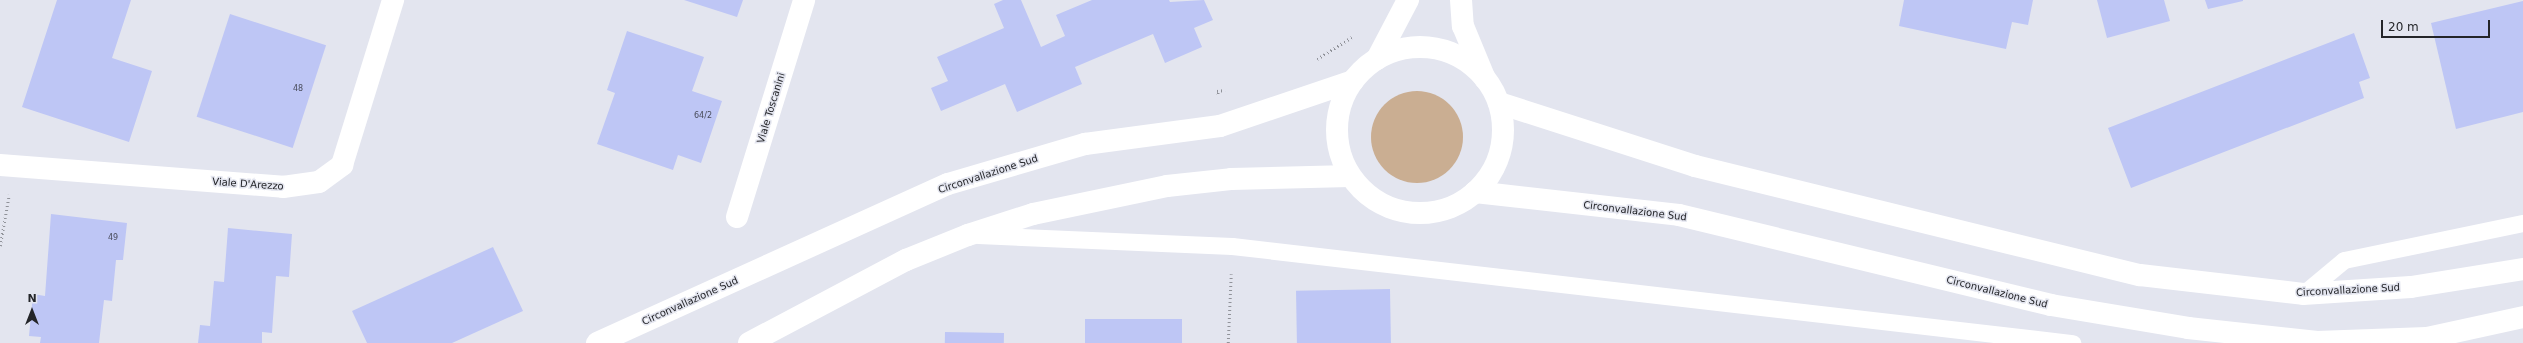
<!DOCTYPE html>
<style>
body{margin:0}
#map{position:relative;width:2523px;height:343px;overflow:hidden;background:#e3e5ef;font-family:"DejaVu Sans",sans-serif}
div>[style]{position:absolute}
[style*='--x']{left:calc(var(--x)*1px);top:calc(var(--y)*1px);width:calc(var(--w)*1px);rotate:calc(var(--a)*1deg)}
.green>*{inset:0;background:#caae92}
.round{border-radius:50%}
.building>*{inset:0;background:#bec6f5;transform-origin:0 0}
.path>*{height:2.5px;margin-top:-1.25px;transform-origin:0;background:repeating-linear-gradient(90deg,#91939a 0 1px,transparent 0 4px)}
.service>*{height:17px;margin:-8.5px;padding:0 8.5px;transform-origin:8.5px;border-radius:8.5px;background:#fff}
.minor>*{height:22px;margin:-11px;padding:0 11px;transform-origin:11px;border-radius:11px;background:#fff}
.secondary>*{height:22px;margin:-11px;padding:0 11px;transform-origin:11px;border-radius:11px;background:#fff}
.secondary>.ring{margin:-11px;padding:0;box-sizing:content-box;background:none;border:22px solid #fff;border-radius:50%}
span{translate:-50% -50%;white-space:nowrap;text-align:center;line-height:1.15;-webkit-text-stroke:3px #e3e5ef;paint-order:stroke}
.number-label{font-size:8px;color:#4a4d5c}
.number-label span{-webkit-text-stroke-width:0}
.street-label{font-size:10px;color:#242529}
.north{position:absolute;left:12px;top:291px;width:40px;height:40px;-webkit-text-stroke:3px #e3e5ef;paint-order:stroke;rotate:0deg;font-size:11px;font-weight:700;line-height:16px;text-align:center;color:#242529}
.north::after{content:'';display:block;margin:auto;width:14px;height:18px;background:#242529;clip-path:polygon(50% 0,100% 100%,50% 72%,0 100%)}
.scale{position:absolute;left:2381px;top:20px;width:109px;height:18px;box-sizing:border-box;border:2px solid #242529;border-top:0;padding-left:5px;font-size:12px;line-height:14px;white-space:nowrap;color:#242529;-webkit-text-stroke:3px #e3e5ef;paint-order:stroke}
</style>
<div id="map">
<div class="green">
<div class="round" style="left:1371px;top:91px;width:92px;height:92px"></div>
</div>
<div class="building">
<div style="clip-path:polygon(57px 0,131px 0,112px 58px,152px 71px,129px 142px,22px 107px)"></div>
<div style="clip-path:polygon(684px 0,743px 0,737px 17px)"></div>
<div style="clip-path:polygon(1003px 0,1021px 0,1041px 47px,1065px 36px,1056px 15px,1092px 0,1169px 0,1170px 2px,1204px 0,1213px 20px,1194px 28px,1202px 47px,1165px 63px,1153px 34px,1075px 67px,1082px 84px,1017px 112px,1005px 84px,941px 111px,931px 88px,948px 81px,937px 57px,1004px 28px,994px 4px)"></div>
<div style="clip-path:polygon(1904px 0,2033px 0,2028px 25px,2012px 22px,2006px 49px,1899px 26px)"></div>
<div style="clip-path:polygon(2097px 0,2164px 0,2170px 21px,2107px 38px)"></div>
<div style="clip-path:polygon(2205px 0,2243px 0,2243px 1px,2208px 9px)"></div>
<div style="clip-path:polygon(2523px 1px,2523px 112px,2456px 129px,2431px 23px)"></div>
<div style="left:230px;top:14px;width:101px;height:108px;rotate:18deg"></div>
<div style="clip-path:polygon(627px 31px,704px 57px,692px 91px,722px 101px,701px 163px,678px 155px,673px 170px,597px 144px,615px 93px,607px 90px)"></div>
<div style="clip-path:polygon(2354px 33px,2370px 78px,2359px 82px,2364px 98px,2131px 188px,2108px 128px)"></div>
<div style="clip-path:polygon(51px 214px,127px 223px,123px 260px,116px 260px,112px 301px,104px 300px,99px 343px,40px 343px,41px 337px,29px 336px,33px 294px,45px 296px)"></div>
<div style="clip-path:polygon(228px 228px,292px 234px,289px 277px,276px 276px,272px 333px,262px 332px,262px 343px,198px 343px,200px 325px,210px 326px,214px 281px,224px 282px)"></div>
<div style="clip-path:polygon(493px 247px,523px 311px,452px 343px,367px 343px,352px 311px)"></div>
<div style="left:1390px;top:289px;width:54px;height:94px;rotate:89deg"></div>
<div style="left:1182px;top:319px;width:24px;height:97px;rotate:90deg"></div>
<div style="left:945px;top:332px;width:59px;height:11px;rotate:1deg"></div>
</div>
<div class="path">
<div style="--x:1317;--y:59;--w:41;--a:-32.2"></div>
<div style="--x:1218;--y:94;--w:3;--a:-108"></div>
<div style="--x:1217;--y:91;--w:8;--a:-7"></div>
<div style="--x:0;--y:246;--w:52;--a:-80"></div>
<div style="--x:1228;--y:343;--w:69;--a:-87.5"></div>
</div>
<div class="service">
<div style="--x:978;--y:235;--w:254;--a:2.5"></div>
<div style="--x:1232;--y:246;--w:846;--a:6.59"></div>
<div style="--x:2303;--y:294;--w:53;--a:-39.7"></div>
<div style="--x:2344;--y:260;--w:183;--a:-11.7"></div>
</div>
<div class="minor">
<div style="--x:1461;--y:0;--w:26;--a:86"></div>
<div style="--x:1463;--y:26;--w:57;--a:67.5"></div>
<div style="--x:1377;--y:59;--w:67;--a:-62.3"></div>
<div style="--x:0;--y:165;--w:284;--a:4.4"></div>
<div style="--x:283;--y:187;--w:36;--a:-8"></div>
<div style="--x:319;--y:182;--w:29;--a:-36"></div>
<div style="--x:342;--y:165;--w:173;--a:-72.8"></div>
<div style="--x:737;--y:217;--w:227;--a:-72.8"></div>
</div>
<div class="secondary">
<div class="ring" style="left:1337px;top:47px;width:144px;height:144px"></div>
<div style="--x:1499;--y:103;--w:206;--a:17.8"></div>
<div style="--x:1695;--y:166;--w:458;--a:13.8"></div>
<div style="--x:2140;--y:275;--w:164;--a:6.6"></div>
<div style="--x:2303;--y:294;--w:108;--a:-3.7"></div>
<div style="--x:2411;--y:287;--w:113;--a:-9.1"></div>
<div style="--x:1475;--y:192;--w:205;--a:6.4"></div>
<div style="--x:1679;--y:215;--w:383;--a:13.6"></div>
<div style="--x:2051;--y:305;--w:139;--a:9.5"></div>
<div style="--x:2188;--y:328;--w:130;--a:6.2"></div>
<div style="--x:2317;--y:342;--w:110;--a:-2.1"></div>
<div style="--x:2427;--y:338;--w:98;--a:-12.3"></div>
<div style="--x:597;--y:343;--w:385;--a:-24.4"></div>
<div style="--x:948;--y:184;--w:143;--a:-16.3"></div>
<div style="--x:1085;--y:144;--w:136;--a:-7.6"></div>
<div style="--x:1220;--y:126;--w:140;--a:-18.7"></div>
<div style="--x:749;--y:343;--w:178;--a:-27.9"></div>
<div style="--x:906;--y:260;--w:67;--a:-22"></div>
<div style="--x:968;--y:235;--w:68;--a:-17.9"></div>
<div style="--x:1033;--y:214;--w:137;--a:-11.8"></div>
<div style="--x:1167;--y:186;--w:64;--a:-6.2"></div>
<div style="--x:1231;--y:179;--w:119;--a:-1.4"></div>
</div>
<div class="number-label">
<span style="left:298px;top:89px">48</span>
<span style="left:703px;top:116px">64/2</span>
<span style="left:113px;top:238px">49</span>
</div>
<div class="street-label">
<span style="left:771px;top:108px;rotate:-73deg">Viale Toscanini</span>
<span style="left:988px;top:174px;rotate:-18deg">Circonvallazione Sud</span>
<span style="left:248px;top:184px;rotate:4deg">Viale D'Arezzo</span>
<span style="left:1635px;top:211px;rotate:7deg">Circonvallazione Sud</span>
<span style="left:2348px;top:290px;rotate:-3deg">Circonvallazione Sud</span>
<span style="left:1997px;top:292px;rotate:14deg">Circonvallazione Sud</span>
<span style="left:690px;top:301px;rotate:-24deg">Circonvallazione Sud</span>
</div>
<div class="north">N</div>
<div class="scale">20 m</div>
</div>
